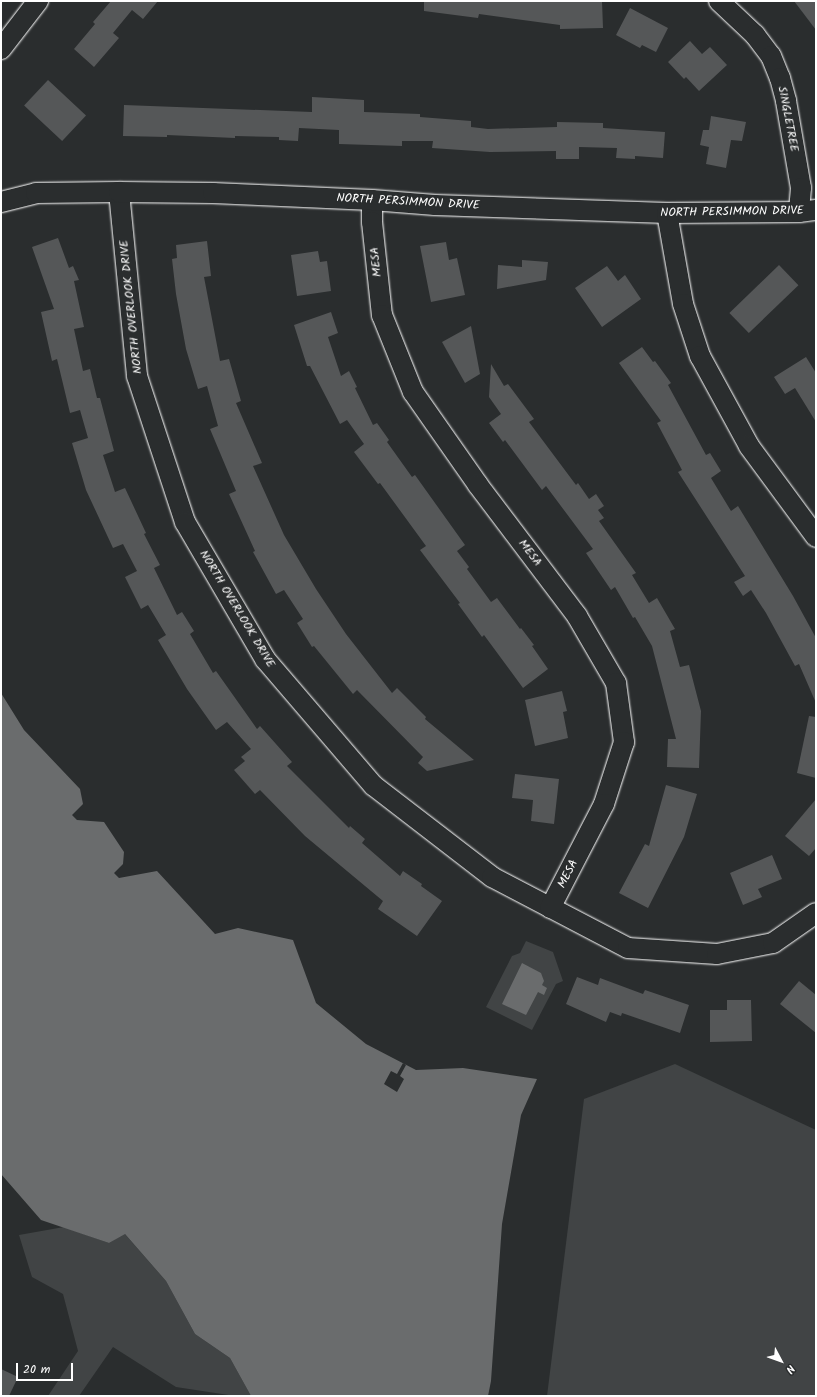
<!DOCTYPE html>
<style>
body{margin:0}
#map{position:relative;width:817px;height:1397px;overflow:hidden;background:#2a2d2e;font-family:Kalam,sans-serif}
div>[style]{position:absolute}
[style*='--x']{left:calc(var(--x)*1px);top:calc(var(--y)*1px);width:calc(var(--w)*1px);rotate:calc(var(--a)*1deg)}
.green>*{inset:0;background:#414445}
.water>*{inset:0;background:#6a6c6d}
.pier>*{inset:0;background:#2a2d2e}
.building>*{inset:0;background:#555758;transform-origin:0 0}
.roads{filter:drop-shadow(0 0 1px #fff) drop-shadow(0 0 1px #fff)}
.minor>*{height:20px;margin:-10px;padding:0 10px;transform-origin:10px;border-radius:10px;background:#2a2d2e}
span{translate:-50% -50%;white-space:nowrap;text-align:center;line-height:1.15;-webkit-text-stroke:3px #2a2d2e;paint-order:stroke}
.street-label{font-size:12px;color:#fff}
.frame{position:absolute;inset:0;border:2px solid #fff;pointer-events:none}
.north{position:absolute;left:761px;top:1341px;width:40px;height:40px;-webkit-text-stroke:3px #2a2d2e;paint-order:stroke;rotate:131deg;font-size:11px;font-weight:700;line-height:16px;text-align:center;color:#fff}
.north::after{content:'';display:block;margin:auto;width:14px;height:18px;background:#fff;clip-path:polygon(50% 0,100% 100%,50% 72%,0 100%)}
.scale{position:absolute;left:16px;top:1363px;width:57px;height:18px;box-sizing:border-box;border:2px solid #fff;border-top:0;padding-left:5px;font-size:12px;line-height:14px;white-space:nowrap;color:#fff;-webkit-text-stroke:3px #2a2d2e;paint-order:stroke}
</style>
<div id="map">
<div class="green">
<div style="clip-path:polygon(526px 941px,553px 952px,563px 981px,556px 984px,532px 1030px,486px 1007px,512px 956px,520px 953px)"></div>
<div style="clip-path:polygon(675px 1064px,816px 1130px,816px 1396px,547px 1396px,584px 1099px)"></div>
<div style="clip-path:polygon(64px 1227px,109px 1243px,124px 1233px,166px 1281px,195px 1334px,230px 1358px,251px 1396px,235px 1396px,176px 1387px,113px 1347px,79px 1396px,48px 1396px,78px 1351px,63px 1294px,32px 1277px,19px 1235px)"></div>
</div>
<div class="water">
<div style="clip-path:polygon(1px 693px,24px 730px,80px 789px,83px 804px,72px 815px,77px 820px,104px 822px,124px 852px,123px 864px,114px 873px,119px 878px,157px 871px,215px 934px,238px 928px,293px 940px,316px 1003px,366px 1044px,416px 1070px,463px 1068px,537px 1079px,521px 1115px,502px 1224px,491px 1381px,488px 1396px,251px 1396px,230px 1358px,195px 1334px,166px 1281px,125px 1234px,109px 1243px,41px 1220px,1px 1174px)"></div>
<div style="clip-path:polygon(522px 963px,541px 973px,544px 981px,542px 985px,547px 988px,544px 995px,538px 992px,526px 1015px,502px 1004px)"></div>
</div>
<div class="pier">
<div style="clip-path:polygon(403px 1063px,406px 1065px,400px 1076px,404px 1079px,397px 1092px,384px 1084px,391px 1071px,397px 1074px)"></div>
</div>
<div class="building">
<div style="clip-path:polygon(111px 1px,158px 1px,143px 19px,132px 10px,113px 33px,119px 38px,94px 67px,74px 49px,95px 24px,93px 22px)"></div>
<div style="clip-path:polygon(424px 1px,602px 1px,603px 28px,560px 29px,560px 25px,479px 14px,478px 18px,424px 11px)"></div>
<div style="clip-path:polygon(794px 1px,816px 1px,816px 30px)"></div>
<div style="clip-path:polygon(630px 8px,668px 28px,656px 52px,642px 45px,640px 48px,616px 35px)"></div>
<div style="clip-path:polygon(690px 41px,702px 54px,710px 47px,727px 65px,699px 91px,686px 77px,684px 79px,668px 62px)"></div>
<div style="left:48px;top:80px;width:52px;height:35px;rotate:43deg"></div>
<div style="clip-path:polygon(312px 97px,364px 100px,364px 112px,420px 114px,420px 117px,471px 121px,471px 127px,488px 129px,557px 127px,557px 122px,603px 123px,603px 128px,665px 132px,663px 158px,635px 156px,635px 159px,616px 158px,617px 148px,579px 147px,579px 159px,556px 159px,556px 151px,490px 152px,432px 148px,433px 141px,402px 141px,402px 146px,339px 144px,339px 130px,299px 128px,298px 141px,279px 140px,279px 137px,235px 136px,235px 138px,167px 135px,167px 137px,123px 136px,124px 105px,312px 112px)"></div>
<div style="clip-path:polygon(711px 116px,746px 122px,742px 141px,731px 140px,726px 168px,706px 164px,709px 147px,700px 145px,703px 130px,709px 130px)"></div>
<div style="clip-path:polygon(58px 238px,69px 268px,73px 266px,79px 280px,74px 281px,84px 327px,74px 329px,83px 371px,90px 369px,97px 398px,100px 398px,114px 451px,103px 455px,115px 492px,125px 488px,146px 533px,144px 534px,160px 565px,154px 568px,177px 615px,182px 612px,194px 631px,190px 634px,213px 673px,216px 671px,257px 729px,260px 726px,292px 762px,287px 766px,349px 828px,350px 826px,365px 839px,362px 843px,400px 876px,403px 871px,422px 884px,421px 886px,442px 901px,417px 936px,378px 909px,383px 901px,305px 836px,260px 790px,255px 794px,234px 770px,245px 761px,241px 757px,251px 749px,227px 722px,216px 730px,187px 689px,158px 640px,166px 635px,148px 605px,141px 609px,125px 577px,137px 571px,123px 544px,113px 548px,86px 490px,72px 443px,88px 438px,80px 410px,70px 413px,57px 359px,52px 361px,41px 312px,54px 309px,32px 247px)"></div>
<div style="clip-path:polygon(207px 241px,211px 276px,204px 277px,220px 361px,229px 359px,241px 401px,236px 403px,262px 463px,253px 466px,284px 535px,316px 589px,346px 634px,392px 693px,397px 688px,426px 717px,425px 719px,474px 760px,427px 771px,418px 763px,423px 757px,357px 690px,353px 694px,314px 646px,312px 647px,297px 623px,303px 619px,284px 590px,276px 594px,253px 552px,255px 551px,229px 494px,236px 491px,210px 429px,218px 426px,207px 386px,198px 389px,186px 349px,176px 294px,172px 259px,177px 258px,176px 245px)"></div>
<div style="clip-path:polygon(446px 242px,449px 260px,457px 258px,465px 295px,431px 302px,420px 246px)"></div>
<div style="clip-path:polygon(318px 251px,320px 262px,327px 261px,331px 291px,297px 296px,291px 255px)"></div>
<div style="clip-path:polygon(522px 260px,548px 262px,546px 280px,497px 289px,498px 265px,522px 267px)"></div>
<div style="left:779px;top:265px;width:28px;height:69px;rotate:46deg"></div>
<div style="clip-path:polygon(607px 266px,618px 281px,625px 275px,641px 299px,602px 327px,575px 288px)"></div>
<div style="clip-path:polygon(331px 312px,338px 333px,328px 337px,341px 376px,349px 371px,357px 387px,355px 388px,373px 425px,377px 423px,389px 440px,387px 442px,412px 477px,415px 475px,465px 545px,457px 551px,469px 567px,467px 569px,491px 602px,497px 598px,520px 629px,521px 628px,534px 645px,532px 646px,548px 669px,523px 688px,484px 635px,482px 637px,458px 604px,460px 603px,420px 550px,426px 546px,380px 483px,378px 484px,354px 452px,364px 444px,347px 420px,340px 424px,310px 366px,307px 366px,294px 325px)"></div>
<div style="clip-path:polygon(471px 326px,480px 374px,465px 383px,442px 342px)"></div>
<div style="clip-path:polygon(642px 347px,653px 362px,655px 361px,671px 383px,668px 385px,706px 455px,710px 453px,721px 471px,711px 478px,731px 511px,738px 506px,793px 596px,816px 638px,816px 703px,799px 664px,795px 666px,766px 613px,751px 590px,743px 596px,734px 582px,745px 576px,678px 472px,682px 470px,657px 423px,661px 421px,619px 363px)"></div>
<div style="clip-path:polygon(806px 357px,816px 373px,816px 422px,795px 388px,785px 394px,774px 377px)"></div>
<div style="clip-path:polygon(491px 364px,504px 386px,508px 384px,534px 419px,529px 422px,576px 485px,578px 483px,589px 499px,596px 494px,604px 506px,598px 510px,604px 518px,599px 521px,636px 573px,632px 575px,649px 603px,657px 598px,675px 629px,670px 631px,680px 667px,689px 665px,701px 711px,699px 768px,667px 767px,668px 739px,676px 739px,652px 646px,635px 617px,633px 618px,615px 587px,611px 590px,586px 553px,593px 549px,546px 486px,542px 490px,505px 440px,503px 442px,489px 423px,501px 414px,489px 397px)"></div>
<div style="clip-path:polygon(562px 691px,567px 711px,563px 712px,568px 738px,535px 746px,525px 700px)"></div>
<div style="clip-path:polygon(809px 716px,816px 717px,816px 778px,797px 773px)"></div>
<div style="clip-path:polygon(515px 774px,559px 779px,554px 824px,531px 821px,533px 800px,512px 798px)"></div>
<div style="clip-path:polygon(666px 785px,697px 794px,684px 837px,648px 908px,619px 893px,645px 844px,649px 846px)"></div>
<div style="clip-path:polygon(816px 799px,816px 848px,809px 856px,785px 836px)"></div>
<div style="clip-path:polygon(772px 855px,782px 879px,758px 889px,762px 897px,743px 905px,730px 873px)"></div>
<div style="clip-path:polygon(577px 977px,598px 985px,600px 978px,643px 994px,645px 990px,689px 1005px,680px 1033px,622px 1013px,621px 1016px,610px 1012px,606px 1022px,566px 1004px)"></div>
<div style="clip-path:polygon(799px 981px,816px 995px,816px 1033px,780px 1004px)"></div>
<div style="clip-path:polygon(727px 1000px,751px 1000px,752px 1041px,710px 1042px,710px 1010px,727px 1010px)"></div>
<div style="clip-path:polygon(1px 1369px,18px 1377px,9px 1396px,1px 1396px)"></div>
</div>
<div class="roads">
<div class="minor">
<div style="--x:719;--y:1;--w:50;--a:43.4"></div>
<div style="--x:755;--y:35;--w:26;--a:53"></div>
<div style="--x:771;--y:56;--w:24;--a:68"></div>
<div style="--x:780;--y:78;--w:24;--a:75"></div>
<div style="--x:786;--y:101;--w:88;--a:80.2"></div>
<div style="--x:801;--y:188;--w:24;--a:95"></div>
<div style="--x:1;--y:49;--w:61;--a:-52.4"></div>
<div style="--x:119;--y:192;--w:185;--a:84.4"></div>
<div style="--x:137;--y:376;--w:154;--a:71.8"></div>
<div style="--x:185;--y:522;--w:159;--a:59.7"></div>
<div style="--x:265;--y:659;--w:167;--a:49.4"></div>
<div style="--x:374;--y:786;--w:149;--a:37.6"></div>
<div style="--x:492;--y:877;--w:153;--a:27.6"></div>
<div style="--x:628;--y:948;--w:89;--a:3.9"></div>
<div style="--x:717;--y:954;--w:57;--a:-11.1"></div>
<div style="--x:773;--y:943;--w:52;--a:-34.9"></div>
<div style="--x:372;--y:200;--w:22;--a:90"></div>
<div style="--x:372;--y:222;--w:94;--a:83.9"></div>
<div style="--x:382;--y:315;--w:83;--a:68.1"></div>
<div style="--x:413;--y:392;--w:113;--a:55"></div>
<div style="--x:478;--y:485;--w:164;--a:52.9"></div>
<div style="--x:577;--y:616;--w:78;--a:59.8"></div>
<div style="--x:616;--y:683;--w:60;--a:82.3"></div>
<div style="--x:624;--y:742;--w:65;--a:107.9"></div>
<div style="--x:604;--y:804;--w:117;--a:117.4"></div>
<div style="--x:1;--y:202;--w:36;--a:-14"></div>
<div style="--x:36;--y:193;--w:83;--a:-0.7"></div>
<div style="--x:119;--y:192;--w:94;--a:0.6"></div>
<div style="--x:213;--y:193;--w:159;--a:2.5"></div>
<div style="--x:372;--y:200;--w:63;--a:4.5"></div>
<div style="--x:435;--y:205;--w:232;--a:2"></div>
<div style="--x:667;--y:213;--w:132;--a:-0.4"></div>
<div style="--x:799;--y:212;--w:17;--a:-7"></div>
<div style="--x:667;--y:213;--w:92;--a:80"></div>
<div style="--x:683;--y:304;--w:55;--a:71.9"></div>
<div style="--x:700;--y:356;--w:102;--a:61.4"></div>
<div style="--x:749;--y:446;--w:113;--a:53.6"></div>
</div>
</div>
<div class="street-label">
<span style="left:788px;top:119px;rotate:79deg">SINGLETREE</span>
<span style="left:408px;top:202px;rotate:3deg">NORTH PERSIMMON DRIVE</span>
<span style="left:732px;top:212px;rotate:-1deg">NORTH PERSIMMON DRIVE</span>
<span style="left:376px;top:262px;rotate:-96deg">MESA</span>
<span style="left:131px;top:307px;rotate:-96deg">NORTH OVERLOOK DRIVE</span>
<span style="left:530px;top:553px;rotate:53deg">MESA</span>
<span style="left:237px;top:609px;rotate:59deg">NORTH OVERLOOK DRIVE</span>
<span style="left:568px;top:874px;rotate:-63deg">MESA</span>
</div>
<div class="frame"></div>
<div class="north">N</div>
<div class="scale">20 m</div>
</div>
